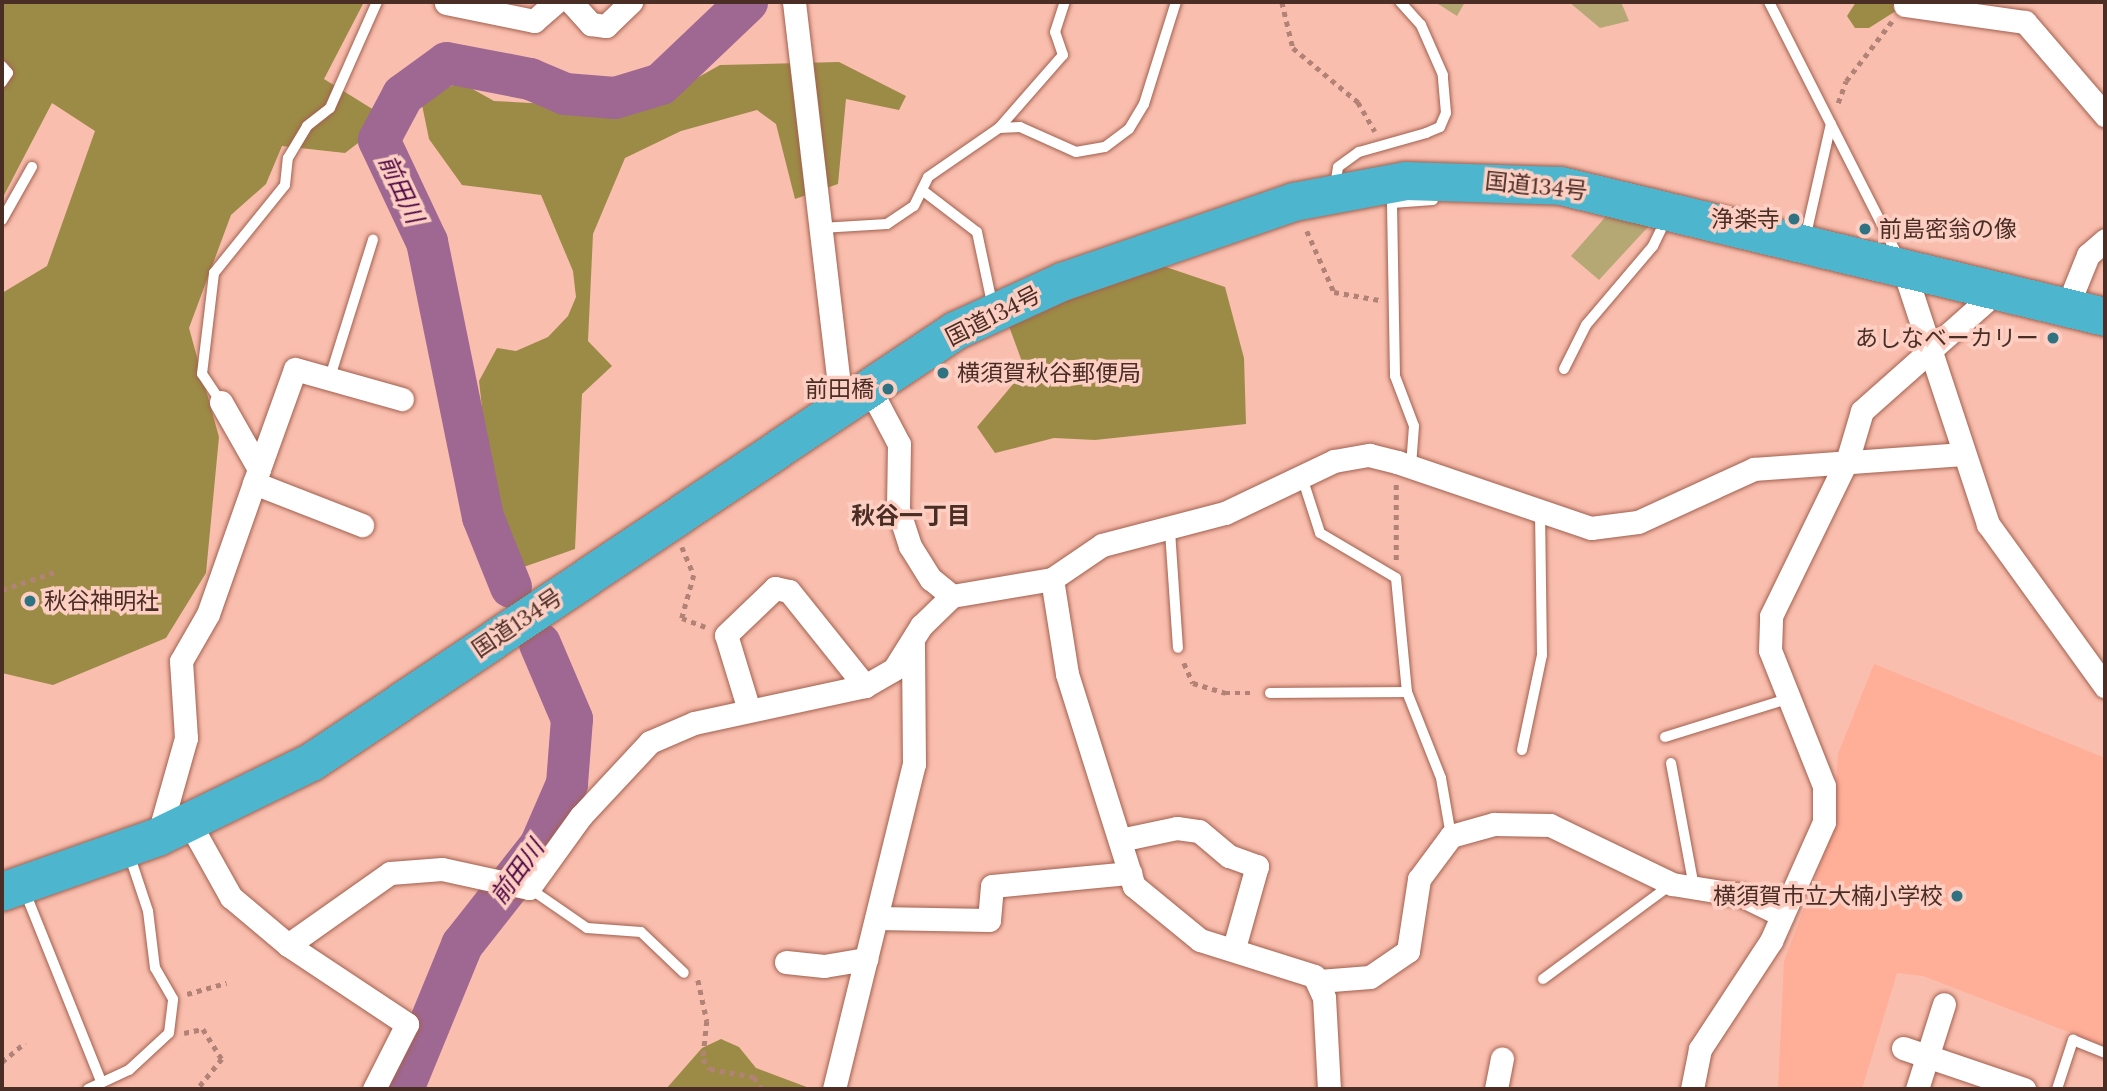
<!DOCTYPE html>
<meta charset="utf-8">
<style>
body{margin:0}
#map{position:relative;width:2107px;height:1091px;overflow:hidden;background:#fabeae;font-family:Lora,"Noto Sans JP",serif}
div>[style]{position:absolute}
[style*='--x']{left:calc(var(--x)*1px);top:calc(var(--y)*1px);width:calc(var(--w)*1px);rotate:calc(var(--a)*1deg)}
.built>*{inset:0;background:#ffae98}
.green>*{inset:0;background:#b5a875}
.forest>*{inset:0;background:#9c8b46}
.river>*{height:42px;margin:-21px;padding:0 21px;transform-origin:21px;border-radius:21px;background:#9f6892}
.path>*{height:4.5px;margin-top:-2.25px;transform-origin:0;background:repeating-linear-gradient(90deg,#b28276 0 5px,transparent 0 10px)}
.roads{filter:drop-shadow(0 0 2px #a2604f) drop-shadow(0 0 2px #a2604f)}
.lane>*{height:10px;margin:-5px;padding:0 5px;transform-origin:5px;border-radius:5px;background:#fff}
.street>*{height:23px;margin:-11.5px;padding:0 11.5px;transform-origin:11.5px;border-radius:11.5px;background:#fff}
.highway>*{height:38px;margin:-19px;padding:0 19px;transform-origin:19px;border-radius:19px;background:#4db5cd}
.dots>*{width:19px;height:19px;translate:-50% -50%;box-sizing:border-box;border:4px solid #fdcfc3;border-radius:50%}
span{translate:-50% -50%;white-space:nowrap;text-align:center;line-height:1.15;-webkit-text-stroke:7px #fdcfc3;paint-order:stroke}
.street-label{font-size:23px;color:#4a2d25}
.poi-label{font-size:23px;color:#4a2d25}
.right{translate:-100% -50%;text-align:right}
.left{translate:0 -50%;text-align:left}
.water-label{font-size:24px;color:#4a0240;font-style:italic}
.neighbourhood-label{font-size:24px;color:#4a2d25;font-weight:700}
.frame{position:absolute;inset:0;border:4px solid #4a2d25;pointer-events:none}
</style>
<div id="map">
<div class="built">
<div style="clip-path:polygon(1874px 664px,2105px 758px,2105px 1046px,1923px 976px,1897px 973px,1862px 1089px,1778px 1089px,1784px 961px,1833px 832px,1838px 754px)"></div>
</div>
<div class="green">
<div style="clip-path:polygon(1435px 2px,1465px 2px,1457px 16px)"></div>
<div style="clip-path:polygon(1569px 2px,1621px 2px,1629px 21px,1600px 28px)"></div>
<div style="clip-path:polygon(1616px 205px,1659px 215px,1599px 280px,1571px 256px)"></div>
</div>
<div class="forest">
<div style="clip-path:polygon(2px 2px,364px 2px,324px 79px,374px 110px,366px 137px,345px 153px,282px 146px,266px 184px,231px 215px,189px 328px,219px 437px,206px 573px,166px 638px,53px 685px,2px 673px,2px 293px,47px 266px,95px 131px,52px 103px,2px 199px)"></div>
<div style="clip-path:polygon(1856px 2px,1910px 2px,1869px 28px,1855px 28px,1847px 16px)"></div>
<div style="clip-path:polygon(839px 62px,906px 96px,899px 110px,846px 99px,838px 184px,795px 199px,776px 124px,757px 110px,681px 131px,625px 158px,593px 234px,588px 341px,612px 366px,582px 394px,575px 549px,518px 569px,495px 525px,479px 381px,497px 348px,516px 351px,548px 337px,568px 316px,576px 297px,573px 271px,541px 195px,462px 185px,429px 139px,421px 100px,460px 82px,494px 101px,642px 109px,720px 65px)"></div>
<div style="clip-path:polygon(1160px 265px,1225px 287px,1244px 358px,1246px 424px,1095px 440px,1054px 438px,995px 453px,977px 427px,1025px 370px,1006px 318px)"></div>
<div style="clip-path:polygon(721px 1039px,739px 1047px,756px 1068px,812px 1089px,666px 1089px,702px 1048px)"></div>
</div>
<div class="river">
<div style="--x:511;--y:587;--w:75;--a:-111.8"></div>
<div style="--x:483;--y:517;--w:281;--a:-101.5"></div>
<div style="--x:427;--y:242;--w:113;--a:-115.2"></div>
<div style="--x:379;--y:140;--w:51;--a:-61.9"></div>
<div style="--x:403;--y:95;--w:54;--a:-36"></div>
<div style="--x:447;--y:63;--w:85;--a:10.9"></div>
<div style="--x:530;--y:79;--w:38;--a:23"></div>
<div style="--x:565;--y:94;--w:50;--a:4.6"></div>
<div style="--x:615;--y:98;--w:48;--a:-16.9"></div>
<div style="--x:661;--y:84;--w:119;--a:-43.6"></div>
<div style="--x:403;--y:1089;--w:156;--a:-67.7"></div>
<div style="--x:462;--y:945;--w:126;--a:-51.8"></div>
<div style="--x:540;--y:846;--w:68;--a:-66.5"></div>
<div style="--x:567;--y:784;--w:65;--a:-85.6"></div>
<div style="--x:572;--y:719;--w:82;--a:-113.1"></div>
</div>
<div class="path">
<div style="--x:1282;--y:2;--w:47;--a:76.6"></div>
<div style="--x:1293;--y:48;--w:85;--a:39.7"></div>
<div style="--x:1358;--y:102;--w:34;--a:60"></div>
<div style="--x:1838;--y:103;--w:23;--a:-70"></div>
<div style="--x:1846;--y:81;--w:76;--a:-52.5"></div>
<div style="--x:1307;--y:231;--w:67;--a:66.1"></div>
<div style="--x:1334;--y:292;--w:46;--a:10.1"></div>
<div style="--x:682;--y:547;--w:30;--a:67"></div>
<div style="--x:694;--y:575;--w:45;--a:105.6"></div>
<div style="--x:682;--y:618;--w:25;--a:21"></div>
<div style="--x:1396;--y:560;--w:76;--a:-90"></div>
<div style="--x:2;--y:590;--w:56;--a:-18.8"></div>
<div style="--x:1184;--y:663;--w:22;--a:66"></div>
<div style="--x:1193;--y:683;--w:34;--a:17"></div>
<div style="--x:1225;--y:693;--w:30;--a:0"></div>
<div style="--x:698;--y:980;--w:42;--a:77.6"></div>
<div style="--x:707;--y:1021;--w:38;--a:96"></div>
<div style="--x:703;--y:1059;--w:12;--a:55"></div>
<div style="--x:710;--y:1069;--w:45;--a:10.3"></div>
<div style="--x:754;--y:1077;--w:14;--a:56"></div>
<div style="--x:187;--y:994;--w:41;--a:-15.8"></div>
<div style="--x:184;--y:1033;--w:19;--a:-12"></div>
<div style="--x:203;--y:1029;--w:36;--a:58"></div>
<div style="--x:222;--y:1059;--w:38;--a:129"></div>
<div style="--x:2;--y:1062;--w:30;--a:-40"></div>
</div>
<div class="roads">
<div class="lane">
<div style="--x:1769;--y:2;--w:287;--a:63.1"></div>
<div style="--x:2;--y:66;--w:9;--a:49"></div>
<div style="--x:8;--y:73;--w:11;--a:124"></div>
<div style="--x:999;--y:128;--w:21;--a:-3"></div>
<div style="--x:1020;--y:127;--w:61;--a:24.1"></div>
<div style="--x:1076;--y:152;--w:29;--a:-10"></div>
<div style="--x:1105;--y:147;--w:30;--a:-37"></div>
<div style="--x:1129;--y:129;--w:29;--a:-59"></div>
<div style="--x:1144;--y:104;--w:107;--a:-72.6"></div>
<div style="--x:1335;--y:186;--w:19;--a:-81"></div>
<div style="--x:1338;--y:167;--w:26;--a:-36"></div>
<div style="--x:1359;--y:152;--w:70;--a:-15.8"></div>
<div style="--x:1426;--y:133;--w:15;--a:-23"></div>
<div style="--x:1440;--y:127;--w:15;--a:-67"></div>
<div style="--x:1446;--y:113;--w:38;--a:-95"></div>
<div style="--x:1443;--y:75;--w:55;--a:-113.7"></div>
<div style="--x:1421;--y:25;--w:31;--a:-132"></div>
<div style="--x:922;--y:190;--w:69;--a:37.4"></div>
<div style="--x:977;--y:232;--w:78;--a:78.1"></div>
<div style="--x:2;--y:220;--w:61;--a:-60.5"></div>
<div style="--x:821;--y:228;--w:66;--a:-3.5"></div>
<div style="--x:887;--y:224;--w:32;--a:-34"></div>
<div style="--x:914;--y:206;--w:32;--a:-64"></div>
<div style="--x:928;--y:177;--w:86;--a:-34.6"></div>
<div style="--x:999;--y:128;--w:97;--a:-48.8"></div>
<div style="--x:1063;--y:55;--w:24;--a:-109"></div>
<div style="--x:1055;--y:32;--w:32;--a:-72"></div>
<div style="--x:1805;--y:239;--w:118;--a:-77.3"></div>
<div style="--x:1564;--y:369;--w:49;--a:-63.4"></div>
<div style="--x:1586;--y:325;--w:104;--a:-49.7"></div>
<div style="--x:1653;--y:246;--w:30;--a:-64"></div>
<div style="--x:330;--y:377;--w:144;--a:-72.6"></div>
<div style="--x:221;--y:402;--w:34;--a:-124"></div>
<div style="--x:202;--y:374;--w:102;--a:-83.2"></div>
<div style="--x:214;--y:273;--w:113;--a:-51.1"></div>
<div style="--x:285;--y:185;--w:27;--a:-84"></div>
<div style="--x:288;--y:158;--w:37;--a:-59"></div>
<div style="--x:307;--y:126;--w:29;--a:-38"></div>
<div style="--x:330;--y:108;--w:116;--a:-66.1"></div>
<div style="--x:1411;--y:466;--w:40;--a:-85.7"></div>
<div style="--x:1414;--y:426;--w:53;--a:-110.8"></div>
<div style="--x:1395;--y:376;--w:173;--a:-91"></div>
<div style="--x:1392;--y:203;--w:41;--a:-4.2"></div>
<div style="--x:1301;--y:474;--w:62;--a:72.1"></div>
<div style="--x:1320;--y:533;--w:88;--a:30.6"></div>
<div style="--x:1396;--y:578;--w:115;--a:84.5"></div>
<div style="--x:1407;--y:692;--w:92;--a:68.4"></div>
<div style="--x:1441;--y:778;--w:59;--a:80.2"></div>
<div style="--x:1170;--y:531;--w:117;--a:86.1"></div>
<div style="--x:1270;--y:693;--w:137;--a:-0.4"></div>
<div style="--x:1665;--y:737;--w:128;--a:-17.3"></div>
<div style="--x:1522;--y:750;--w:97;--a:-78.1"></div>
<div style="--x:1542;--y:655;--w:141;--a:-90.8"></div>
<div style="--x:1671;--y:763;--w:126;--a:79.5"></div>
<div style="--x:529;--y:888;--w:70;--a:34.6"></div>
<div style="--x:587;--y:928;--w:54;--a:4.2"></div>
<div style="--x:641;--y:932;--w:59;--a:43.6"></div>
<div style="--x:25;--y:892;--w:204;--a:68.1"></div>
<div style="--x:1543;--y:979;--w:160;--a:-36.4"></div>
<div style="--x:88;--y:1089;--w:45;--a:-24.9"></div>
<div style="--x:129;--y:1070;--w:54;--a:-42.8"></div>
<div style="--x:169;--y:1033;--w:34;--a:-83"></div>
<div style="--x:173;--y:999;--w:36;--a:-120"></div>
<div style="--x:155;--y:968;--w:57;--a:-97"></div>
<div style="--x:148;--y:911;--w:60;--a:-108.4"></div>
<div style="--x:2057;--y:1089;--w:52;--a:-71.9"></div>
<div style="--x:2073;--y:1040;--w:35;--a:22"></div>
</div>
<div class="street">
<div style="--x:571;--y:2;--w:30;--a:48"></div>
<div style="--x:591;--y:24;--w:15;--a:8"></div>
<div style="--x:606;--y:26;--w:35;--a:-44"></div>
<div style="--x:794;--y:2;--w:410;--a:83.3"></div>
<div style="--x:446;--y:3;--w:90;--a:11.6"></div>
<div style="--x:534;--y:21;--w:29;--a:-41"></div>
<div style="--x:1905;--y:5;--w:121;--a:8.1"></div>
<div style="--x:2025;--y:22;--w:123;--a:49.3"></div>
<div style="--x:1902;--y:264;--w:274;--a:71.7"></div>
<div style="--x:1988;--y:524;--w:200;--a:54.2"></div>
<div style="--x:2067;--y:307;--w:56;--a:-68"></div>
<div style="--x:2088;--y:255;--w:23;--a:-41"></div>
<div style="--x:870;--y:389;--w:62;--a:62.2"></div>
<div style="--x:899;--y:444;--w:65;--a:90.9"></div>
<div style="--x:898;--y:509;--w:39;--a:72"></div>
<div style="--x:910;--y:546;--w:39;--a:58"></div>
<div style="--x:931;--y:579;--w:27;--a:39"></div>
<div style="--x:259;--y:469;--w:106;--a:-70.2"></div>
<div style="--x:295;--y:369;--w:111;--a:15.7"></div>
<div style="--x:254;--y:483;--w:116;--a:21.3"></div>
<div style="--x:1052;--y:579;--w:96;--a:81"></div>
<div style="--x:1067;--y:674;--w:222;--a:72.5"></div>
<div style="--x:1134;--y:886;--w:85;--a:39.3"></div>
<div style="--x:1200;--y:940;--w:120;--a:17.5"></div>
<div style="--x:1314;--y:976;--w:23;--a:65"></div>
<div style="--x:1324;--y:997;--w:92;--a:86.9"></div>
<div style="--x:749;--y:710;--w:78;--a:-107"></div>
<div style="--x:726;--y:635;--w:68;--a:-43.8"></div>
<div style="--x:775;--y:588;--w:14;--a:12"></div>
<div style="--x:789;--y:591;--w:122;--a:51.3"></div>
<div style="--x:189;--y:822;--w:86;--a:60.8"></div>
<div style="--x:231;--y:897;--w:75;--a:40.1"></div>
<div style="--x:288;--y:945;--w:143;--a:33.6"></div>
<div style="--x:407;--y:1024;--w:73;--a:116.9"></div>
<div style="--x:158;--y:837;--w:103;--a:-74.2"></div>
<div style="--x:186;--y:738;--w:77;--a:-93.7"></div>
<div style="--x:181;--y:661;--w:54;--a:-60.1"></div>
<div style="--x:208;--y:614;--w:154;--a:-70.6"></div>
<div style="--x:259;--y:469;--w:77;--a:-119.6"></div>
<div style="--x:1120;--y:840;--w:58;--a:-11.9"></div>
<div style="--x:1177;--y:828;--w:22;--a:8"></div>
<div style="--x:1199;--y:831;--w:39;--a:40"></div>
<div style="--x:1229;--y:856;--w:30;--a:20"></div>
<div style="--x:1257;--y:866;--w:85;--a:105.7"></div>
<div style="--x:877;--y:918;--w:112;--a:1"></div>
<div style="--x:989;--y:920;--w:34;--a:-85"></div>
<div style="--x:992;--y:886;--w:139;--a:-5.4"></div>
<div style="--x:288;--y:945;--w:125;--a:-35.2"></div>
<div style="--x:390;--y:873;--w:52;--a:-4.4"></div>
<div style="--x:442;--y:869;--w:89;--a:12.3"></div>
<div style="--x:529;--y:888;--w:89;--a:-54.2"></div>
<div style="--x:581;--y:816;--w:101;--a:-47"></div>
<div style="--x:650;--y:742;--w:48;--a:-23.4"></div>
<div style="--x:694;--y:723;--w:175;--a:-12.2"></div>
<div style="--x:865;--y:686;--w:34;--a:-30"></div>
<div style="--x:894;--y:669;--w:51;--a:-57.9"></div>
<div style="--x:921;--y:626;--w:43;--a:-44.1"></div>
<div style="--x:952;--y:596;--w:101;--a:-9.6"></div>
<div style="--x:1052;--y:579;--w:60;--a:-34.2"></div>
<div style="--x:1102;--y:545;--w:127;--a:-14.6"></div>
<div style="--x:1225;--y:513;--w:121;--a:-25.5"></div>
<div style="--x:1334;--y:461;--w:36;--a:-10"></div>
<div style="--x:1369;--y:455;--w:29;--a:14"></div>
<div style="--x:1397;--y:462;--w:205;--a:18.8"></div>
<div style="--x:1591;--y:528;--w:47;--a:-7.3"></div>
<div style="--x:1638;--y:522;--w:128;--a:-24.6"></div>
<div style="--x:1754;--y:469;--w:209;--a:-4.1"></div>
<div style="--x:786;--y:962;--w:38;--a:6"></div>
<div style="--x:824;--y:966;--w:43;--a:-9.5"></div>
<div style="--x:1319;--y:981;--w:51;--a:-4.5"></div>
<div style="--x:1370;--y:977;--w:46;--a:-34.4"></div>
<div style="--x:1408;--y:951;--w:73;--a:-81.3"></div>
<div style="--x:1419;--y:879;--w:54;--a:-53.3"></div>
<div style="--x:1451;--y:836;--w:45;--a:-15.6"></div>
<div style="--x:1494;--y:824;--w:56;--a:1"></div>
<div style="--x:1550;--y:825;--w:136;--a:25.8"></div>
<div style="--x:1672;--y:884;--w:70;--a:9.1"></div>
<div style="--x:1741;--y:895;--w:46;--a:26"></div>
<div style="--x:1903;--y:1048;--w:128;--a:18.7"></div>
<div style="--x:834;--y:1089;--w:335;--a:-76.2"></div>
<div style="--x:914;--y:764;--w:120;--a:-90.5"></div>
<div style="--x:1496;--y:1089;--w:31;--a:-79"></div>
<div style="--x:1692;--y:1089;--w:41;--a:-78.7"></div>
<div style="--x:1700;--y:1049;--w:129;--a:-56.7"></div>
<div style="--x:1771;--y:941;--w:130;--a:-66"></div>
<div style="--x:1824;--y:822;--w:36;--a:-90"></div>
<div style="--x:1824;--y:786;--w:146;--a:-111.7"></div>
<div style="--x:1770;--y:650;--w:34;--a:-88"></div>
<div style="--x:1771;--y:616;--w:176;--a:-64"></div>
<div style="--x:1848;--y:458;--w:49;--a:-73.4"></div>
<div style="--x:1862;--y:411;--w:181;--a:-41.6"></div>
<div style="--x:1917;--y:1089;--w:89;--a:-72.4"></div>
</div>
<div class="highway">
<div style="--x:2;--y:892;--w:165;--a:-19.4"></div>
<div style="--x:158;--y:837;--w:171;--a:-26"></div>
<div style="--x:312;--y:762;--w:774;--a:-33.83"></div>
<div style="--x:955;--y:331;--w:118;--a:-24.6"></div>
<div style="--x:1062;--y:282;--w:245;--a:-19"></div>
<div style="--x:1294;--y:202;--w:114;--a:-10.6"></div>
<div style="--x:1406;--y:181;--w:155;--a:1.8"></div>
<div style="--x:1561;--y:186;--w:560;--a:13.54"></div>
</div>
</div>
<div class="dots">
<div style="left:1794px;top:219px;background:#2f7383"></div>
<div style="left:1865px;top:229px;background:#2f7383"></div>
<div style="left:2053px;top:338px;background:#2f7383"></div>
<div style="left:943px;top:373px;background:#2f7383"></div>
<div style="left:888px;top:389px;background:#2f7383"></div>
<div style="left:30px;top:601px;background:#2f7383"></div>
<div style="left:1957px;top:896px;background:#2f7383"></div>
</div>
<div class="street-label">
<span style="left:1536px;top:186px;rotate:6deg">国道134号</span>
<span style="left:993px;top:316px;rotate:-27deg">国道134号</span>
<span style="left:517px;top:623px;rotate:-34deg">国道134号</span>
</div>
<div class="poi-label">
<span class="right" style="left:1780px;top:219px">浄楽寺</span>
<span class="left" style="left:1879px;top:229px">前島密翁の像</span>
<span class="right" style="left:2039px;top:338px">あしなベーカリー</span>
<span class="left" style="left:957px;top:373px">横須賀秋谷郵便局</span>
<span class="right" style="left:874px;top:389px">前田橋</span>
<span class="left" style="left:44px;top:601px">秋谷神明社</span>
<span class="right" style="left:1943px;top:896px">横須賀市立大楠小学校</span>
</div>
<div class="water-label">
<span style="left:401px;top:189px;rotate:65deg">前田川</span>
<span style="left:517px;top:872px;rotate:-54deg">前田川</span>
</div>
<div class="neighbourhood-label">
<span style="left:911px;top:516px">秋谷一丁目</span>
</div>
<div class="frame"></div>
</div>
